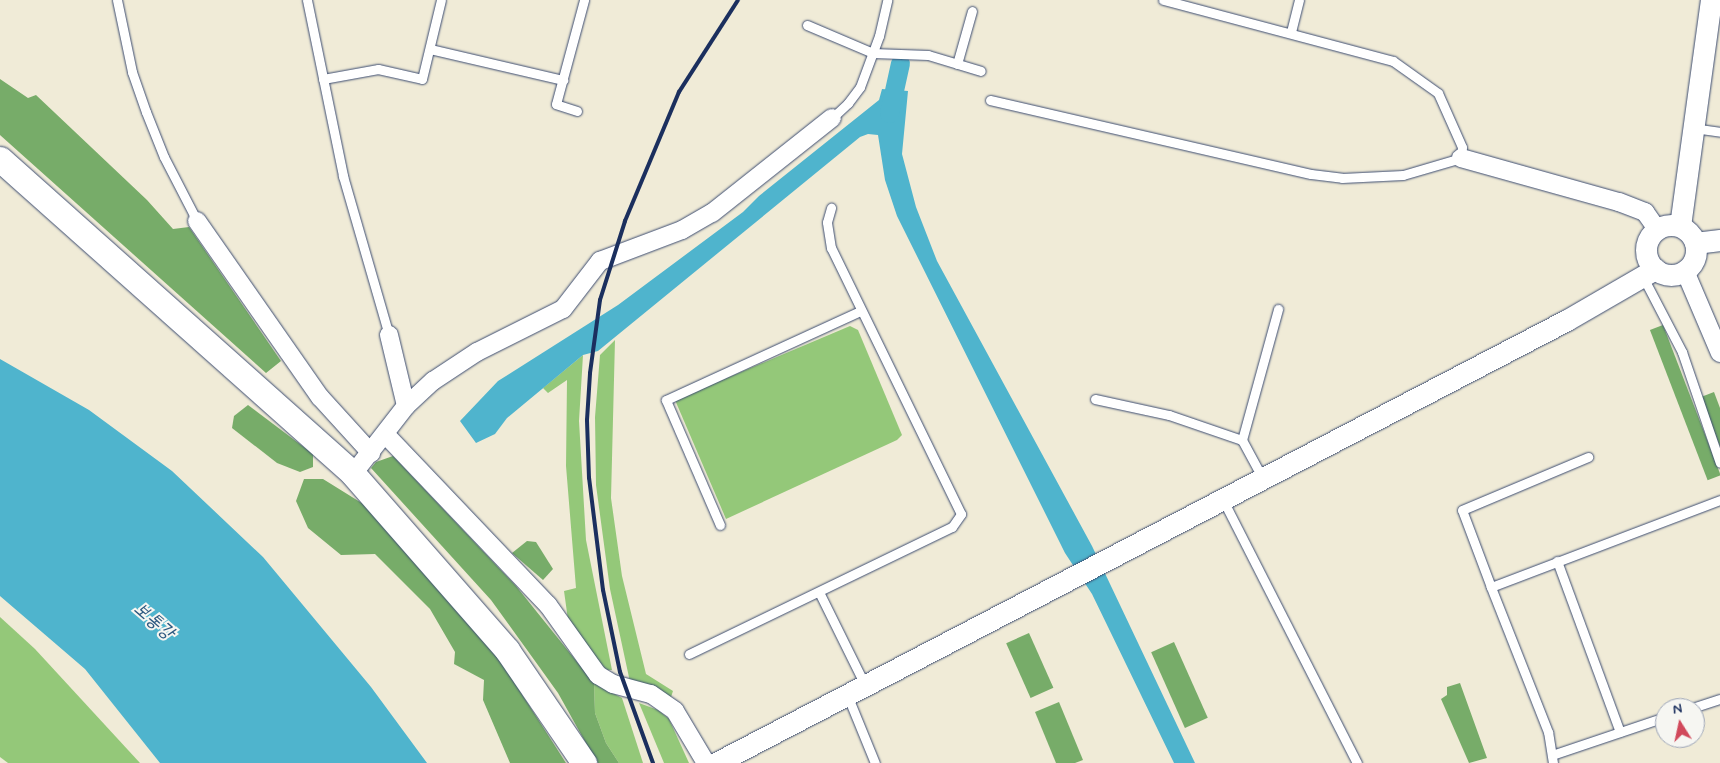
<!DOCTYPE html>
<meta charset="utf-8">
<style>
body{margin:0}
#map{position:relative;width:1720px;height:763px;overflow:hidden;background:#f0ebd7;font-family:Mynerve,"Poor Story",sans-serif}
div>[style]{position:absolute}
[style*='--x']{left:calc(var(--x)*1px);top:calc(var(--y)*1px);width:calc(var(--w)*1px);rotate:calc(var(--a)*1deg)}
.green>*{inset:0;background:#94c879}
.forest>*{inset:0;background:#77ac69;transform-origin:0 0}
.water>*{inset:0;background:#4fb4cd}
.canal>*{height:19px;margin:-9.5px;padding:0 9.5px;transform-origin:9.5px;border-radius:9.5px;background:#4fb4cd}
.roads{filter:drop-shadow(0 0 1px #3b4b70) drop-shadow(0 0 1px #3b4b70)}
.service>*{height:9px;margin:-4.5px;padding:0 4.5px;transform-origin:4.5px;border-radius:4.5px;background:#fff}
.minor>*{height:18px;margin:-9px;padding:0 9px;transform-origin:9px;border-radius:9px;background:#fff}
.tertiary>*{height:21px;margin:-10.5px;padding:0 10.5px;transform-origin:10.5px;border-radius:10.5px;background:#fff}
.tertiary>.ring{margin:-10.5px;padding:0;box-sizing:content-box;background:none;border:21px solid #fff;border-radius:50%}
.secondary>*{height:25px;margin:-12.5px;padding:0 12.5px;transform-origin:12.5px;border-radius:12.5px;background:#fff}
.rail>*{height:4px;margin:-2px;padding:0 2px;transform-origin:2px;border-radius:2px;background:#1b2f5e}
span{translate:-50% -50%;white-space:nowrap;text-align:center;line-height:1.15;-webkit-text-stroke:4px #f6f6f2;paint-order:stroke}
.water-label{font-size:19px;color:#2b577f;font-style:italic}
.north{position:absolute;left:1655px;top:698px;width:50px;height:50px;box-sizing:border-box;background:#f6f6f2;border:1px solid #9ea6b7;border-radius:50%;rotate:350deg;font-size:14px;font-weight:700;line-height:20px;text-align:center;color:#1b2f5e}
.north::after{content:'';display:block;margin:auto;width:18px;height:22px;background:#d1495b;clip-path:polygon(50% 0,100% 100%,50% 72%,0 100%)}
</style>
<div id="map">
<div class="green">
<div style="clip-path:polygon(850px 326px,858px 330px,902px 435px,897px 440px,726px 519px,675px 400px)"></div>
<div style="clip-path:polygon(615px 340px,611px 498px,622px 576px,646px 674px,673px 691px,671px 697px,630px 682px,610px 589px,596px 485px,595px 417px,600px 355px)"></div>
<div style="clip-path:polygon(583px 355px,579px 421px,586px 540px,612px 670px,607px 670px,592px 656px,569px 627px,564px 591px,576px 588px,566px 466px,567px 380px,548px 393px,543px 388px)"></div>
<div style="clip-path:polygon(0 617px,35px 649px,140px 763px,8px 763px,0 757px)"></div>
<div style="clip-path:polygon(594px 683px,622px 698px,643px 763px,619px 763px,606px 743px,595px 713px)"></div>
<div style="clip-path:polygon(639px 703px,658px 710px,669px 719px,689px 763px,664px 763px)"></div>
</div>
<div class="forest">
<div style="clip-path:polygon(0 79px,28px 98px,36px 95px,147px 200px,173px 229px,189px 227px,281px 361px,266px 373px,0 135px)"></div>
<div style="left:1663px;top:325px;width:161px;height:14px;rotate:69deg"></div>
<div style="clip-path:polygon(1714px 392px,1720px 408px,1720px 447px,1701px 397px)"></div>
<div style="clip-path:polygon(248px 405px,313px 454px,313px 467px,300px 472px,277px 463px,232px 428px,234px 416px)"></div>
<div style="clip-path:polygon(393px 456px,516px 586px,594px 683px,595px 713px,606px 743px,619px 763px,597px 763px,558px 693px,491px 600px,371px 468px,376px 462px)"></div>
<div style="clip-path:polygon(304px 479px,323px 479px,381px 515px,484px 635px,566px 763px,510px 763px,483px 700px,484px 680px,454px 664px,455px 652px,430px 609px,375px 554px,341px 555px,308px 528px,296px 501px)"></div>
<div style="clip-path:polygon(527px 541px,536px 542px,553px 569px,543px 580px,512px 553px)"></div>
<div style="left:1029px;top:633px;width:60px;height:25px;rotate:66deg"></div>
<div style="left:1174px;top:642px;width:83px;height:25px;rotate:66deg"></div>
<div style="clip-path:polygon(1460px 683px,1487px 758px,1469px 763px,1441px 699px,1447px 695px,1447px 687px)"></div>
<div style="clip-path:polygon(1059px 702px,1083px 760px,1075px 763px,1056px 763px,1035px 712px)"></div>
</div>
<div class="water">
<div style="clip-path:polygon(882px 89px,908px 91px,902px 154px,916px 207px,937px 261px,1092px 546px,1195px 763px,1174px 763px,1092px 594px,1065px 553px,897px 216px,885px 180px,878px 135px,868px 134px,860px 137px,598px 351px,583px 355px,507px 418px,495px 434px,476px 443px,460px 421px,498px 381px,618px 305px,743px 212px,759px 196px,879px 100px)"></div>
<div style="clip-path:polygon(0 359px,89px 410px,172px 471px,263px 557px,371px 687px,427px 763px,160px 763px,85px 669px,0 596px)"></div>
</div>
<div class="canal">
<div style="--x:889;--y:113;--w:51;--a:-77.6"></div>
</div>
<div class="roads">
<div class="service">
<div style="--x:117;--y:0;--w:74;--a:78.2"></div>
<div style="--x:132;--y:72;--w:42;--a:70.7"></div>
<div style="--x:146;--y:112;--w:48;--a:68.2"></div>
<div style="--x:164;--y:157;--w:72;--a:62.7"></div>
<div style="--x:307;--y:0;--w:180;--a:78.4"></div>
<div style="--x:343;--y:176;--w:166;--a:73.9"></div>
<div style="--x:807;--y:25;--w:72;--a:23"></div>
<div style="--x:873;--y:53;--w:55;--a:2.1"></div>
<div style="--x:928;--y:55;--w:55;--a:16.8"></div>
<div style="--x:1291;--y:32;--w:33;--a:-76"></div>
<div style="--x:430;--y:49;--w:137;--a:13.1"></div>
<div style="--x:957;--y:64;--w:55;--a:-74.2"></div>
<div style="--x:323;--y:79;--w:56;--a:-10.3"></div>
<div style="--x:378;--y:69;--w:45;--a:12.8"></div>
<div style="--x:422;--y:79;--w:81;--a:-76.5"></div>
<div style="--x:990;--y:100;--w:329;--a:13"></div>
<div style="--x:1311;--y:174;--w:31;--a:7"></div>
<div style="--x:1342;--y:178;--w:61;--a:-2.8"></div>
<div style="--x:1403;--y:175;--w:60;--a:-16.3"></div>
<div style="--x:1461;--y:158;--w:11;--a:-85"></div>
<div style="--x:1462;--y:147;--w:59;--a:-114"></div>
<div style="--x:1438;--y:93;--w:55;--a:-144.6"></div>
<div style="--x:1393;--y:61;--w:238;--a:-165.1"></div>
<div style="--x:577;--y:111;--w:22;--a:-162"></div>
<div style="--x:556;--y:104;--w:108;--a:-74.9"></div>
<div style="--x:832;--y:118;--w:22;--a:-43"></div>
<div style="--x:848;--y:103;--w:20;--a:-53"></div>
<div style="--x:860;--y:87;--w:54;--a:-69.6"></div>
<div style="--x:879;--y:36;--w:37;--a:-77"></div>
<div style="--x:1693;--y:128;--w:27;--a:8"></div>
<div style="--x:1643;--y:277;--w:85;--a:62.5"></div>
<div style="--x:1682;--y:352;--w:117;--a:71.1"></div>
<div style="--x:1095;--y:399;--w:76;--a:12.2"></div>
<div style="--x:1169;--y:415;--w:77;--a:18.9"></div>
<div style="--x:1242;--y:440;--w:44;--a:61.7"></div>
<div style="--x:1242;--y:440;--w:136;--a:-74.6"></div>
<div style="--x:1223;--y:500;--w:295;--a:63"></div>
<div style="--x:720;--y:525;--w:136;--a:-113.4"></div>
<div style="--x:666;--y:400;--w:213;--a:-24.6"></div>
<div style="--x:1557;--y:561;--w:182;--a:69.8"></div>
<div style="--x:1491;--y:587;--w:82;--a:-110.6"></div>
<div style="--x:1462;--y:510;--w:137;--a:-22.8"></div>
<div style="--x:819;--y:592;--w:104;--a:63.7"></div>
<div style="--x:689;--y:654;--w:292;--a:-25.8"></div>
<div style="--x:952;--y:527;--w:16;--a:-55"></div>
<div style="--x:961;--y:514;--w:296;--a:-116"></div>
<div style="--x:831;--y:248;--w:26;--a:-99"></div>
<div style="--x:827;--y:222;--w:15;--a:-74"></div>
<div style="--x:848;--y:697;--w:71;--a:67.8"></div>
<div style="--x:1692;--y:708;--w:29;--a:-18"></div>
<div style="--x:1552;--y:755;--w:119;--a:-18.6"></div>
<div style="--x:1553;--y:763;--w:31;--a:-99"></div>
<div style="--x:1548;--y:732;--w:156;--a:-111.5"></div>
<div style="--x:1491;--y:587;--w:245;--a:-20.8"></div>
</div>
<div class="minor">
<div style="--x:1461;--y:158;--w:164;--a:15.6"></div>
<div style="--x:1619;--y:202;--w:28;--a:21"></div>
<div style="--x:1645;--y:212;--w:21;--a:55"></div>
<div style="--x:197;--y:221;--w:215;--a:55.1"></div>
<div style="--x:320;--y:397;--w:76;--a:47.7"></div>
<div style="--x:1685;--y:271;--w:89;--a:66.9"></div>
<div style="--x:389;--y:335;--w:73;--a:76.5"></div>
<div style="--x:386;--y:435;--w:235;--a:46.4"></div>
<div style="--x:548;--y:605;--w:86;--a:54.5"></div>
<div style="--x:598;--y:675;--w:17;--a:31"></div>
<div style="--x:613;--y:684;--w:39;--a:15"></div>
<div style="--x:651;--y:694;--w:29;--a:35"></div>
<div style="--x:675;--y:711;--w:61;--a:59.2"></div>
<div style="--x:353;--y:474;--w:86;--a:-52.1"></div>
<div style="--x:406;--y:406;--w:37;--a:-43"></div>
<div style="--x:433;--y:381;--w:53;--a:-33.4"></div>
<div style="--x:477;--y:352;--w:96;--a:-26.6"></div>
<div style="--x:563;--y:309;--w:61;--a:-52.4"></div>
<div style="--x:600;--y:261;--w:88;--a:-20.7"></div>
<div style="--x:682;--y:230;--w:34;--a:-30"></div>
<div style="--x:712;--y:213;--w:153;--a:-38.4"></div>
</div>
<div class="tertiary">
<div class="ring" style="left:1646px;top:225px;width:29px;height:29px"></div>
<div style="--x:1680;--y:226;--w:228;--a:-82.2"></div>
<div style="--x:1695;--y:243;--w:25;--a:-7"></div>
<div style="--x:716;--y:763;--w:959;--a:-27.5"></div>
<div style="--x:1567;--y:320;--w:102;--a:-30.1"></div>
</div>
<div class="secondary">
<div style="--x:0;--y:159;--w:473;--a:41.7"></div>
<div style="--x:353;--y:474;--w:234;--a:48.8"></div>
<div style="--x:507;--y:650;--w:137;--a:55.7"></div>
</div>
</div>
<div class="rail">
<div style="--x:653;--y:763;--w:97;--a:-109.9"></div>
<div style="--x:620;--y:672;--w:84;--a:-101.7"></div>
<div style="--x:603;--y:590;--w:113;--a:-97.1"></div>
<div style="--x:589;--y:478;--w:58;--a:-92"></div>
<div style="--x:587;--y:420;--w:47;--a:-86.3"></div>
<div style="--x:590;--y:373;--w:74;--a:-82.2"></div>
<div style="--x:600;--y:300;--w:83;--a:-72.4"></div>
<div style="--x:625;--y:221;--w:140;--a:-67.3"></div>
<div style="--x:679;--y:92;--w:109;--a:-57.3"></div>
</div>
<div class="water-label">
<span style="left:154px;top:621px;rotate:41deg">보통강</span>
</div>
<div class="north">N</div>
</div>
